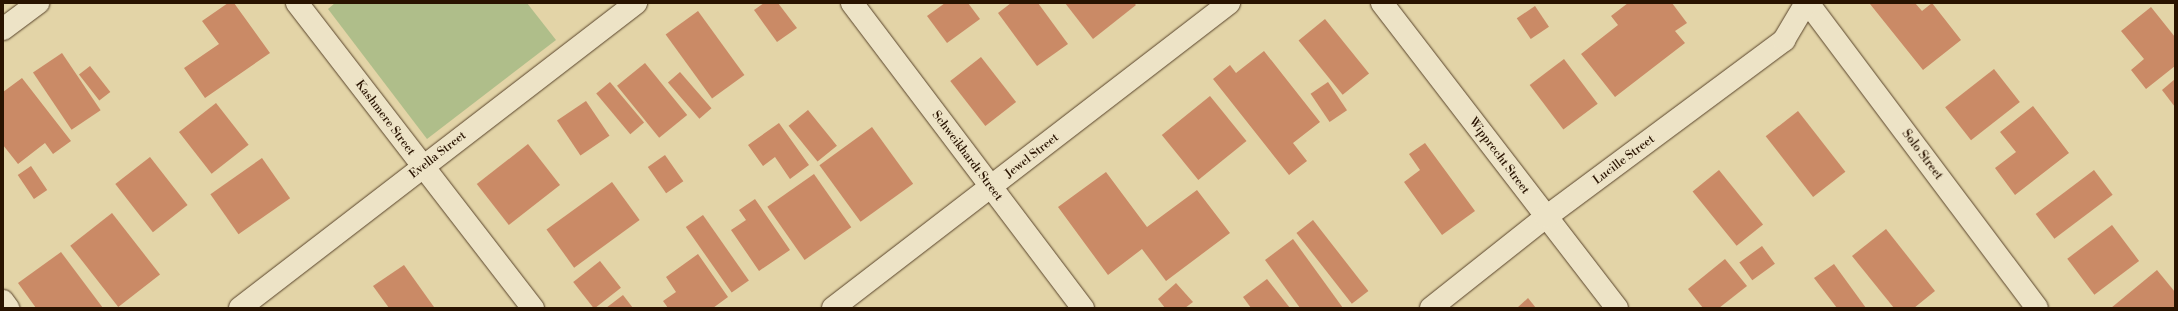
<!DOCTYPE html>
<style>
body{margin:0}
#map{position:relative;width:2178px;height:311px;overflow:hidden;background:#e3d4a7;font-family:"Libre Bodoni",serif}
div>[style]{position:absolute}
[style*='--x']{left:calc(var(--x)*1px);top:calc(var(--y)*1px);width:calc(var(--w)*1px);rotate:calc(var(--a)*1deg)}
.green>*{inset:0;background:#afbe8a}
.building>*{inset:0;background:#ca8a66;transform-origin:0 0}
.roads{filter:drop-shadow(0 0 1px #58432a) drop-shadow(0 0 1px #58432a)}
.minor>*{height:22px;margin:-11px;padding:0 11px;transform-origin:11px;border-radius:11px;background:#ede3c6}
span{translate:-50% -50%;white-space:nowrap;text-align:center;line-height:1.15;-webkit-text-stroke:4px #ede3c6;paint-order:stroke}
.street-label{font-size:12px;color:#291300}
.frame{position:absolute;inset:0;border:4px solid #291300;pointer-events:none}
</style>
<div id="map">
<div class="green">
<div style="clip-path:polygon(335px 3px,527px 3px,556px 40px,427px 139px,328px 9px)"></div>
</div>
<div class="building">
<div style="clip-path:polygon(228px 3px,234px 3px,270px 53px,205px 98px,184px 68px,219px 44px,202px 21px)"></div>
<div style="clip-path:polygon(764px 3px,778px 3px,797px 28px,777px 42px,754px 10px)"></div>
<div style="clip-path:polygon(945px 3px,968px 3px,980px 19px,947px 43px,927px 16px)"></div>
<div style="clip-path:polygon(1011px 3px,1038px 3px,1068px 44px,1037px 66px,998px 13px)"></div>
<div style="clip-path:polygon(1065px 3px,1134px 3px,1136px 5px,1093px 39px)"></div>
<div style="clip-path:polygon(1628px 3px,1672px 3px,1687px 23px,1675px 31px,1685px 43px,1615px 97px,1581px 54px,1618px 25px,1611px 16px)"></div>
<div style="clip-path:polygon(1915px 3px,1922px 11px,1932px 3px,1961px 40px,1923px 70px,1870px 4px)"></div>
<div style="left:1535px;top:6px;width:25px;height:22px;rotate:56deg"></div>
<div style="clip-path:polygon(2151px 7px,2175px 37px,2175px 66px,2146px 89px,2131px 70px,2144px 59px,2121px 31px)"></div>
<div style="left:698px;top:11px;width:79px;height:40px;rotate:54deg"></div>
<div style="left:1325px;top:19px;width:70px;height:34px;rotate:51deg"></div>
<div style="clip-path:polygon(1264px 51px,1320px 122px,1293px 143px,1307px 161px,1289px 175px,1213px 79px,1230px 65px,1236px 73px)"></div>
<div style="left:62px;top:53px;width:69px;height:35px;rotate:56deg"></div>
<div style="left:981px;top:57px;width:57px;height:39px;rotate:52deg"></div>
<div style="left:1564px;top:59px;width:56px;height:43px;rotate:53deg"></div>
<div style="left:645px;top:63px;width:67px;height:36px;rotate:51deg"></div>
<div style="left:90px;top:66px;width:33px;height:14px;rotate:52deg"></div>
<div style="left:1994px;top:69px;width:42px;height:62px;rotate:52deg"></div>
<div style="left:680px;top:72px;width:48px;height:16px;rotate:49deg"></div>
<div style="clip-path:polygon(22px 78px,71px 141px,53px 154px,45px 143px,18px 164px,3px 145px,3px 92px)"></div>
<div style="clip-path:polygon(2175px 79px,2175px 107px,2162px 90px)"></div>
<div style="left:610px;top:82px;width:53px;height:18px;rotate:50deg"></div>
<div style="left:1328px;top:82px;width:34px;height:21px;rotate:56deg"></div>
<div style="left:1210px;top:96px;width:58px;height:62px;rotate:51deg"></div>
<div style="left:586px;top:101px;width:42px;height:35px;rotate:56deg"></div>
<div style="left:216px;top:103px;width:53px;height:47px;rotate:52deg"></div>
<div style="clip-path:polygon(2033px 106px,2069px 153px,2015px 195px,1995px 168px,2016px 152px,2000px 132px)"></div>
<div style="left:808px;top:110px;width:46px;height:25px;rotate:51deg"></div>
<div style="left:1798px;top:111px;width:77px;height:41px;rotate:52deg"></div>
<div style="clip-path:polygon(779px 123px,809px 165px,790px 179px,775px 157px,763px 166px,748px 145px)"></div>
<div style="left:872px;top:127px;width:70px;height:65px;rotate:54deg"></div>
<div style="clip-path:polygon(1425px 143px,1475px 211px,1442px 235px,1404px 182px,1420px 170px,1409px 154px)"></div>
<div style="left:528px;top:144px;width:52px;height:65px;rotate:52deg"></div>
<div style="left:665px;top:155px;width:32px;height:21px;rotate:55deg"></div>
<div style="left:150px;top:157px;width:61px;height:44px;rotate:52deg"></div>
<div style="left:262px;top:158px;width:49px;height:63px;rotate:55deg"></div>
<div style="left:31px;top:166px;width:29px;height:16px;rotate:56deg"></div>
<div style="left:1719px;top:170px;width:70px;height:34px;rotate:51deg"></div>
<div style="left:2094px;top:170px;width:31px;height:73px;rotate:53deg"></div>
<div style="clip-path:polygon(1106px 172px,1147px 227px,1197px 190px,1230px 233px,1166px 281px,1142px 249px,1108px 275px,1058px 207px)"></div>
<div style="left:814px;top:174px;width:65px;height:57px;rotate:55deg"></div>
<div style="left:612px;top:182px;width:47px;height:81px;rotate:54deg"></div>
<div style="clip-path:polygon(755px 199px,790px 250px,759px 271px,731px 230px,746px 220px,739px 210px)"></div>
<div style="left:112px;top:213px;width:78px;height:53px;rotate:52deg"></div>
<div style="left:703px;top:215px;width:80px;height:21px;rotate:55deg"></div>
<div style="left:1313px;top:220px;width:90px;height:21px;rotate:52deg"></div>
<div style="left:2112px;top:225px;width:45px;height:56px;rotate:53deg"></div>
<div style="clip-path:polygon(1886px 229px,1935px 291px,1914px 308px,1894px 308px,1852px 256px)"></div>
<div style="clip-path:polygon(1293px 239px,1343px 308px,1300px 308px,1265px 260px)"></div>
<div style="left:1762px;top:246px;width:22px;height:28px;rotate:54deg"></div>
<div style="clip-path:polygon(61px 252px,103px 308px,36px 308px,18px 283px)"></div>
<div style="clip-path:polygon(698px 254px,728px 297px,713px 308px,668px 308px,663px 301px,676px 292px,666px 277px)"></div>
<div style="clip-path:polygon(1725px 259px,1747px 286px,1719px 308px,1703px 308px,1688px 289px)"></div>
<div style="left:600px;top:261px;width:34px;height:34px;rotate:52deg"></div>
<div style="clip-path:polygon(1834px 264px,1866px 308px,1837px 308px,1814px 278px)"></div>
<div style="clip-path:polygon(404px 265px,434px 307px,432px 308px,389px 308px,373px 286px)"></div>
<div style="clip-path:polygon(2157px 270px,2175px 292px,2175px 308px,2111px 308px)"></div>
<div style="clip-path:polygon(1267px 279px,1290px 308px,1251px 308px,1243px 297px)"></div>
<div style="clip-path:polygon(1176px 283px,1193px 302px,1185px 308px,1165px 308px,1158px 299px)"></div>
<div style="clip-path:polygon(623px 295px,633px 308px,606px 308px)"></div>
<div style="clip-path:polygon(1528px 298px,1536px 308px,1517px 308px)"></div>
</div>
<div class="roads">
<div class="minor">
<div style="--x:297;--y:3;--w:386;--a:52.3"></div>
<div style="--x:852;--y:3;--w:383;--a:52.9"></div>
<div style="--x:1382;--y:3;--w:385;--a:52.4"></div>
<div style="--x:1808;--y:3;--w:381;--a:53.1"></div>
<div style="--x:3;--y:29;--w:44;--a:-36.6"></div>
<div style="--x:3;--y:301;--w:9;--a:54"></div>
<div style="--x:240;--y:308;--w:500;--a:-37.6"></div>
<div style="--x:833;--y:308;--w:500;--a:-37.6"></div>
<div style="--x:1431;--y:308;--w:147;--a:-38.4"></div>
<div style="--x:1546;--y:217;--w:297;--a:-36.6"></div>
<div style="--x:1784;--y:40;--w:43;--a:-59.3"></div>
</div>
</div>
<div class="street-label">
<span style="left:385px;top:118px;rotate:53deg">Kashmere Street</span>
<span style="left:438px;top:155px;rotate:-38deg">Evella Street</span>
<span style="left:1922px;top:155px;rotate:53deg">Solo Street</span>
<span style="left:967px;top:156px;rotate:53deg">Schweikhardt Street</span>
<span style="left:1032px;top:156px;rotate:-38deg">Jewel Street</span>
<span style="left:1499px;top:156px;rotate:53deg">Wipprecht Street</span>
<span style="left:1624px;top:160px;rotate:-37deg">Lucille Street</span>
</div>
<div class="frame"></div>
</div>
